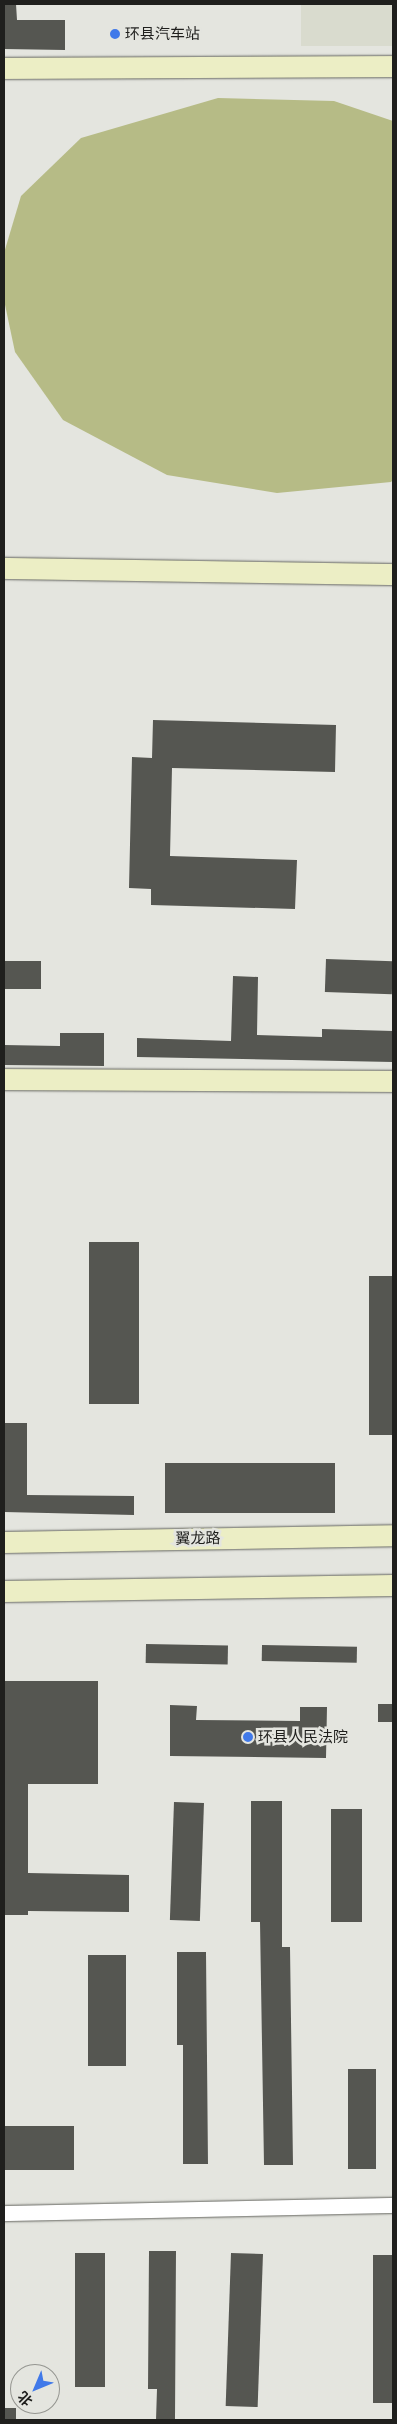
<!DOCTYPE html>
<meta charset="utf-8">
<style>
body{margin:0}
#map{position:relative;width:397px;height:2424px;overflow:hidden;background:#e4e5df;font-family:"Noto Sans","Noto Sans SC",sans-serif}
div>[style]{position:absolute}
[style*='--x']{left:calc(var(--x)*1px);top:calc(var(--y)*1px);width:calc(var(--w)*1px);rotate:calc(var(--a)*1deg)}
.built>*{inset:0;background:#d9dbce;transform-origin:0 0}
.green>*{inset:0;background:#b6bb86}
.building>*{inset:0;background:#555651;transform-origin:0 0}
.roads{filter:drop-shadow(0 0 1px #656660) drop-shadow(0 0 1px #656660)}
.street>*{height:15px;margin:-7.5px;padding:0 7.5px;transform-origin:7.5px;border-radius:7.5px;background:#fff}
.secondary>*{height:21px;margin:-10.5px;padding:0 10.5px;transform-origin:10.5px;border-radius:10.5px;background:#eceec5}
.dots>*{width:14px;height:14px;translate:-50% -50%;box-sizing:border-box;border:2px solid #e4e5df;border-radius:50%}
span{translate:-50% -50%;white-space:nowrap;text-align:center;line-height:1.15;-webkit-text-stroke:5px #e4e5df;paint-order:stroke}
.poi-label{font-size:15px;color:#1f1f1d}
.left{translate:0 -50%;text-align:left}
.street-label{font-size:15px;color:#1f1f1d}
.frame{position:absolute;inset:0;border:5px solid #1f1f1d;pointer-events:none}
.north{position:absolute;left:10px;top:2364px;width:50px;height:50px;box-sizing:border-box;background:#e4e5df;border:1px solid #959691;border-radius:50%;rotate:225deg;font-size:14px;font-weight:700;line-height:20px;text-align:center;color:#1f1f1d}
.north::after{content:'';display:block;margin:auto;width:18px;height:22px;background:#4079e9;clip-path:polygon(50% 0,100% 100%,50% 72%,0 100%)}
</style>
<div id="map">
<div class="built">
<div style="left:301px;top:4px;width:92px;height:42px"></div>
</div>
<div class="green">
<div style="clip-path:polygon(218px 98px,334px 101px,393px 121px,393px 480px,391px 482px,277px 493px,167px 475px,63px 420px,15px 352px,4px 300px,4px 253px,21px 196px,81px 138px)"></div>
</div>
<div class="building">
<div style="clip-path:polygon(4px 4px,16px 4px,17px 20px,65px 20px,65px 50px,4px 49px)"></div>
<div style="clip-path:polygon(153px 720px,336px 725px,335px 772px,172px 768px,170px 856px,297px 860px,295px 909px,151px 905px,151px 889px,129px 888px,132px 757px,152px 758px)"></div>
<div style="left:326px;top:959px;width:67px;height:33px;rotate:2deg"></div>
<div style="left:4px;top:961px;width:37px;height:28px"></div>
<div style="clip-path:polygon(233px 976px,258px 977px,257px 1035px,322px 1037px,322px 1029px,393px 1031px,393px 1062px,137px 1057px,137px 1038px,231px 1041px)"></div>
<div style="clip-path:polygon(60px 1033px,104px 1033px,104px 1066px,4px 1065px,4px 1045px,60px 1046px)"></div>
<div style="left:89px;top:1242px;width:50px;height:162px"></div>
<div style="left:393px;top:1276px;width:159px;height:24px;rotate:90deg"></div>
<div style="clip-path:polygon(4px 1423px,27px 1423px,27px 1495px,134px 1496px,134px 1515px,4px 1512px)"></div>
<div style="left:165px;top:1463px;width:170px;height:50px"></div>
<div style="left:146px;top:1644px;width:82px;height:19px;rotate:1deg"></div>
<div style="left:262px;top:1645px;width:95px;height:16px;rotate:1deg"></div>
<div style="clip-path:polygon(4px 1681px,98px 1681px,98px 1784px,28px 1784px,28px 1873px,129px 1875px,129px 1912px,28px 1911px,28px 1915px,4px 1915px)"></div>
<div style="left:378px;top:1704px;width:15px;height:18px"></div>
<div style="clip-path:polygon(170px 1705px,197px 1706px,196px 1720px,300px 1721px,300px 1707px,327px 1707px,326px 1758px,170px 1756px)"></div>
<div style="clip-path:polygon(251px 1801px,282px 1801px,282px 1947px,290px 1947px,293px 2165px,264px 2165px,260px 1922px,251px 1922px)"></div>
<div style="left:174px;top:1802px;width:30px;height:118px;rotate:2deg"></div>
<div style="left:331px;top:1809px;width:31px;height:113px"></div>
<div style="clip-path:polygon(177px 1952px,206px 1952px,208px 2164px,183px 2164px,183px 2045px,177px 2045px)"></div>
<div style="left:88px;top:1955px;width:38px;height:111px"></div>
<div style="left:348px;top:2069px;width:28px;height:100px"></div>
<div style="left:4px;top:2126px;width:70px;height:44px"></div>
<div style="clip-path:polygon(149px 2251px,176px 2251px,175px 2420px,156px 2420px,157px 2389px,148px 2389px)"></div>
<div style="left:75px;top:2253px;width:30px;height:134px"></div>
<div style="left:231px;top:2253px;width:32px;height:153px;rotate:2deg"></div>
<div style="left:373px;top:2255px;width:20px;height:148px"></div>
<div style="left:4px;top:2408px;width:12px;height:12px"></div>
</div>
<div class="roads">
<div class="street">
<div style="--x:4;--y:2213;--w:389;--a:-1.2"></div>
</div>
<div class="secondary">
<div style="--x:4;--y:68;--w:389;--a:-0.3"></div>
<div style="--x:4;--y:568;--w:389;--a:0.9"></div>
<div style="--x:4;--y:1079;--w:389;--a:0.3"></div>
<div style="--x:4;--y:1542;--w:389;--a:-1"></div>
<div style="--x:4;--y:1591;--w:389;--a:-0.9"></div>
</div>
</div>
<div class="dots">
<div style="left:115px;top:34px;background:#4079e9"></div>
<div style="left:248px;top:1737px;background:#4079e9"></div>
</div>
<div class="poi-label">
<span class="left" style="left:125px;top:34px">环县汽车站</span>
<span class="left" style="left:258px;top:1737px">环县人民法院</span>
</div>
<div class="street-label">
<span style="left:198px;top:1538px;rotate:-1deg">翼龙路</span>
</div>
<div class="frame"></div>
<div class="north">北</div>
</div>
